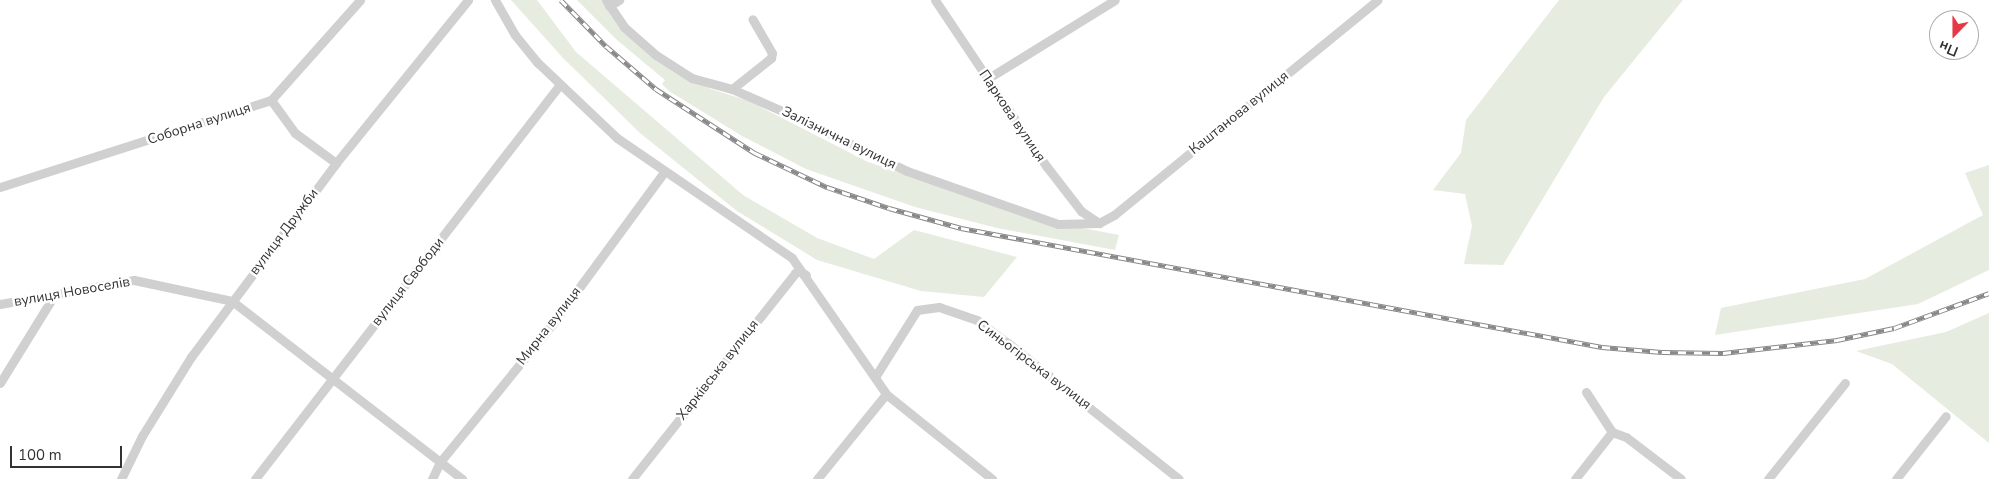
<!DOCTYPE html>
<meta charset="utf-8">
<style>
body{margin:0}
#map{position:relative;width:1989px;height:479px;overflow:hidden;background:#fff;font-family:"Nunito Sans",sans-serif}
div>[style]{position:absolute}
[style*='--x']{left:calc(var(--x)*1px);top:calc(var(--y)*1px);width:calc(var(--w)*1px);rotate:calc(var(--a)*1deg)}
.green>*{inset:0;background:#e6ecdf}
.minor>*{height:9px;margin:-4.5px;padding:0 4.5px;transform-origin:4.5px;border-radius:4.5px;background:#d0d0d0}
.rail>*{height:4.5px;margin-top:-2.25px;transform-origin:0;background:repeating-linear-gradient(90deg,#fff 0 8px,#888 0 16px);box-sizing:border-box;border-block:1px solid #888}
span{translate:-50% -50%;white-space:nowrap;text-align:center;line-height:1.15;-webkit-text-stroke:5px #fff;paint-order:stroke}
.street-label{font-size:14px;color:#333}
.north{position:absolute;left:1929px;top:10px;width:50px;height:50px;box-sizing:border-box;background:#fff;border:1px solid #adadad;border-radius:50%;rotate:202deg;font-size:14px;font-weight:700;line-height:20px;text-align:center;color:#333}
.north::after{content:'';display:block;margin:auto;width:18px;height:22px;background:#e63946;clip-path:polygon(50% 0,100% 100%,50% 72%,0 100%)}
.scale{position:absolute;left:10px;top:446px;width:112px;height:22px;box-sizing:border-box;border:2px solid #333;border-top:0;padding-left:6px;font-size:15px;line-height:18px;white-space:nowrap;color:#333;-webkit-text-stroke:4px #fff;paint-order:stroke}
</style>
<div id="map">
<div class="green">
<div style="clip-path:polygon(511px 0,537px 0,576px 52px,743px 195px,817px 238px,874px 259px,914px 230px,1017px 257px,984px 297px,921px 291px,817px 260px,737px 211px,640px 133px,563px 58px)"></div>
<div style="clip-path:polygon(577px 0,603px 0,611px 11px,672px 66px,711px 89px,749px 101px,868px 162px,1051px 222px,1119px 235px,1115px 250px,997px 228px,915px 207px,806px 169px,742px 136px,669px 91px,662px 84px,665px 80px,617px 40px)"></div>
<div style="clip-path:polygon(1559px 0,1683px 0,1604px 97px,1503px 265px,1464px 264px,1472px 226px,1465px 194px,1433px 190px,1461px 153px,1466px 120px)"></div>
<div style="clip-path:polygon(1989px 165px,1989px 270px,1918px 304px,1715px 335px,1721px 308px,1865px 279px,1983px 215px,1965px 173px)"></div>
<div style="clip-path:polygon(1989px 313px,1989px 443px,1892px 364px,1856px 351px,1946px 332px)"></div>
</div>
<div class="minor">
<div style="--x:495;--y:0;--w:40;--a:60.3"></div>
<div style="--x:515;--y:35;--w:35;--a:51"></div>
<div style="--x:537;--y:62;--w:110;--a:43.5"></div>
<div style="--x:617;--y:138;--w:212;--a:34.4"></div>
<div style="--x:792;--y:258;--w:165;--a:55.3"></div>
<div style="--x:886;--y:394;--w:136;--a:38.7"></div>
<div style="--x:606;--y:0;--w:32;--a:56"></div>
<div style="--x:624;--y:27;--w:43;--a:41.2"></div>
<div style="--x:656;--y:55;--w:43;--a:32.6"></div>
<div style="--x:692;--y:78;--w:41;--a:15.4"></div>
<div style="--x:732;--y:89;--w:60;--a:23.6"></div>
<div style="--x:787;--y:113;--w:133;--a:25.8"></div>
<div style="--x:907;--y:171;--w:160;--a:19.3"></div>
<div style="--x:1058;--y:224;--w:41;--a:-1.4"></div>
<div style="--x:1099;--y:223;--w:17;--a:-28"></div>
<div style="--x:1114;--y:215;--w:340;--a:-39.2"></div>
<div style="--x:935;--y:0;--w:201;--a:56.2"></div>
<div style="--x:1047;--y:167;--w:56;--a:52.3"></div>
<div style="--x:1081;--y:211;--w:22;--a:34"></div>
<div style="--x:609;--y:6;--w:12;--a:-31"></div>
<div style="--x:987;--y:79;--w:150;--a:-31.7"></div>
<div style="--x:732;--y:89;--w:50;--a:-38.5"></div>
<div style="--x:771;--y:58;--w:5;--a:-79"></div>
<div style="--x:772;--y:53;--w:39;--a:-120"></div>
<div style="--x:271;--y:100;--w:41;--a:54"></div>
<div style="--x:295;--y:133;--w:51;--a:36.2"></div>
<div style="--x:0;--y:187;--w:285;--a:-17.8"></div>
<div style="--x:271;--y:100;--w:134;--a:-48.3"></div>
<div style="--x:0;--y:304;--w:136;--a:-10.2"></div>
<div style="--x:134;--y:280;--w:100;--a:12.1"></div>
<div style="--x:232;--y:301;--w:291;--a:37.7"></div>
<div style="--x:875;--y:377;--w:79;--a:-57.9"></div>
<div style="--x:917;--y:310;--w:22;--a:-8"></div>
<div style="--x:939;--y:307;--w:40;--a:18.9"></div>
<div style="--x:977;--y:320;--w:39;--a:37"></div>
<div style="--x:1008;--y:343;--w:218;--a:38.5"></div>
<div style="--x:0;--y:383;--w:105;--a:-58.3"></div>
<div style="--x:1586;--y:392;--w:48;--a:57"></div>
<div style="--x:1612;--y:432;--w:15;--a:20"></div>
<div style="--x:1626;--y:437;--w:69;--a:37.4"></div>
<div style="--x:121;--y:479;--w:48;--a:-64"></div>
<div style="--x:142;--y:436;--w:93;--a:-58.2"></div>
<div style="--x:191;--y:357;--w:242;--a:-53.2"></div>
<div style="--x:336;--y:163;--w:210;--a:-51"></div>
<div style="--x:255;--y:479;--w:498;--a:-52.3"></div>
<div style="--x:432;--y:479;--w:19;--a:-65"></div>
<div style="--x:440;--y:462;--w:176;--a:-50.8"></div>
<div style="--x:551;--y:326;--w:192;--a:-53.7"></div>
<div style="--x:632;--y:479;--w:263;--a:-51.6"></div>
<div style="--x:795;--y:273;--w:4;--a:-27"></div>
<div style="--x:799;--y:271;--w:8;--a:30"></div>
<div style="--x:817;--y:479;--w:109;--a:-50.9"></div>
<div style="--x:1575;--y:479;--w:60;--a:-51.8"></div>
<div style="--x:1768;--y:479;--w:123;--a:-51.3"></div>
<div style="--x:1896;--y:479;--w:80;--a:-51.6"></div>
</div>
<div class="rail">
<div style="--x:561;--y:0;--w:64;--a:45.6"></div>
<div style="--x:606;--y:46;--w:66;--a:40.7"></div>
<div style="--x:656;--y:89;--w:118;--a:32.9"></div>
<div style="--x:755;--y:153;--w:80;--a:25.3"></div>
<div style="--x:827;--y:187;--w:65;--a:18.7"></div>
<div style="--x:889;--y:208;--w:75;--a:15.5"></div>
<div style="--x:961;--y:228;--w:652;--a:10.52"></div>
<div style="--x:1602;--y:347;--w:60;--a:4.8"></div>
<div style="--x:1662;--y:352;--w:61;--a:0.9"></div>
<div style="--x:1723;--y:353;--w:115;--a:-6.5"></div>
<div style="--x:1837;--y:340;--w:58;--a:-11.9"></div>
<div style="--x:1894;--y:328;--w:101;--a:-20.2"></div>
</div>
<div class="street-label">
<span style="left:1239px;top:113px;rotate:-39deg">Каштанова вулиця</span>
<span style="left:1012px;top:116px;rotate:56deg">Паркова вулиця</span>
<span style="left:199px;top:124px;rotate:-18deg">Соборна вулиця</span>
<span style="left:839px;top:138px;rotate:26deg">Залізнична вулиця</span>
<span style="left:284px;top:232px;rotate:-53deg">вулиця Дружби</span>
<span style="left:408px;top:282px;rotate:-52deg">вулиця Свободи</span>
<span style="left:72px;top:292px;rotate:-10deg">вулиця Новоселів</span>
<span style="left:549px;top:326px;rotate:-52deg">Мирна вулиця</span>
<span style="left:1034px;top:365px;rotate:37deg">Синьогірська вулиця</span>
<span style="left:718px;top:370px;rotate:-52deg">Харківська вулиця</span>
</div>
<div class="north">Пн</div>
<div class="scale">100 m</div>
</div>
